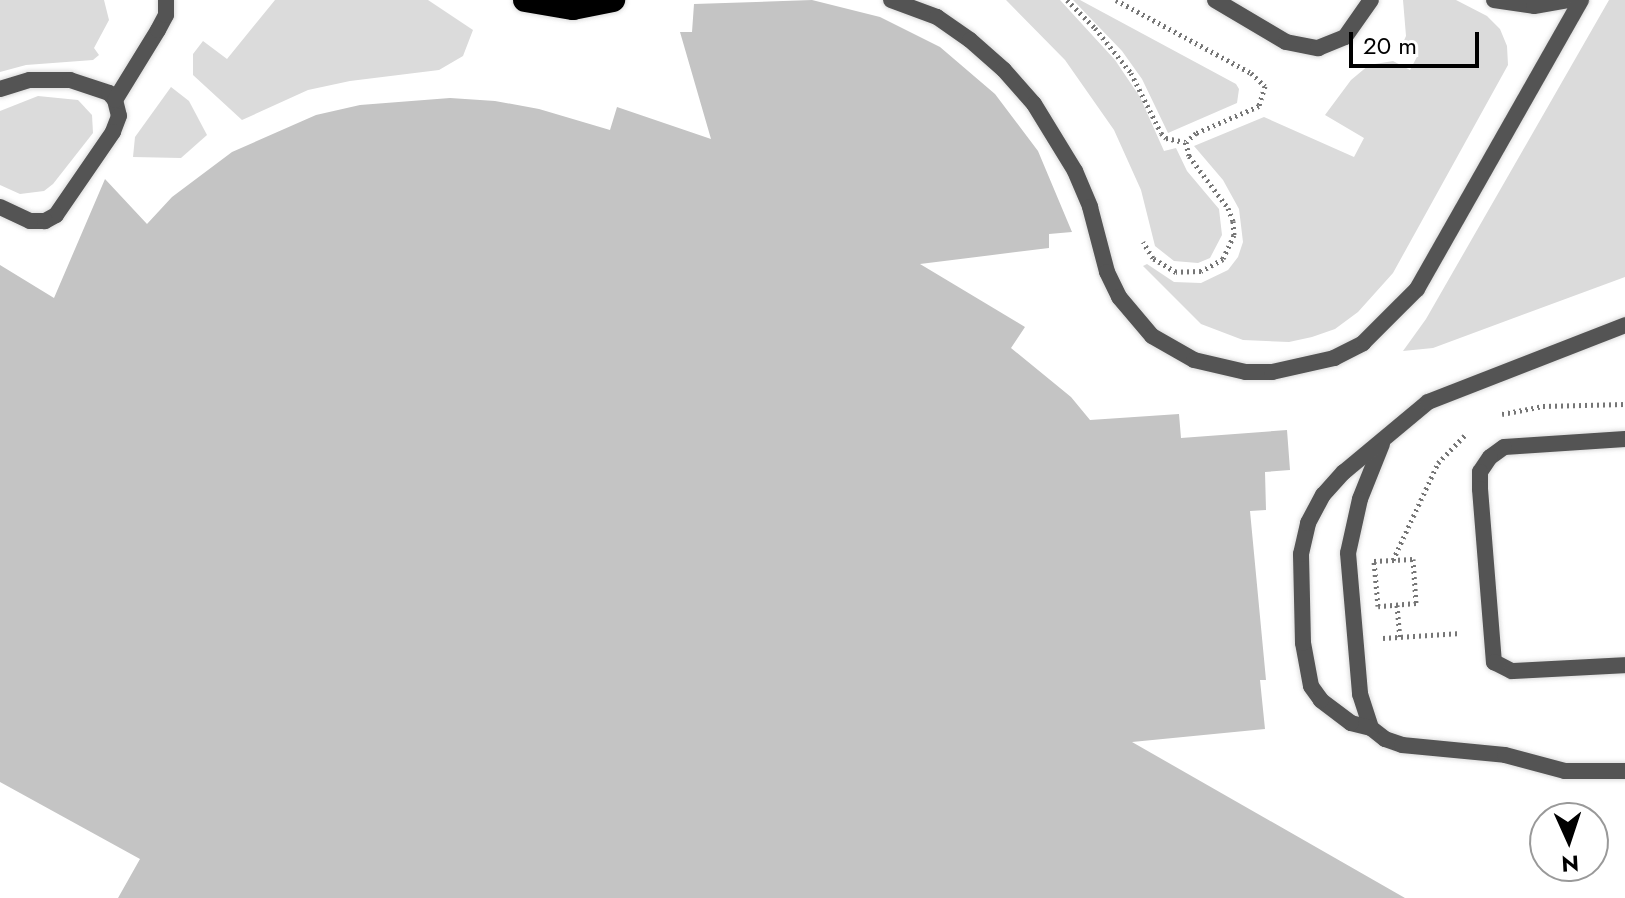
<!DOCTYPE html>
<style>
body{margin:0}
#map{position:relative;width:1625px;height:898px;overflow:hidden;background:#fff;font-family:Jost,sans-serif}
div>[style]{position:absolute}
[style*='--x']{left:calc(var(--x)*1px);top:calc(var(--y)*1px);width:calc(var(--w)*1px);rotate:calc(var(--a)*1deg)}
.green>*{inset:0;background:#dbdbdb}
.building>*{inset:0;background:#c4c4c4}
.path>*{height:5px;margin-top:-2.5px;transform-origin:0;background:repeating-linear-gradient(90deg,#767676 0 2px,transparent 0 6px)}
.roads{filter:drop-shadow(0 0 2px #dbdbdb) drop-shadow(0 0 2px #dbdbdb)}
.lane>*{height:16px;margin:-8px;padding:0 8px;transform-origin:8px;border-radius:8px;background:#545454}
.street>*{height:16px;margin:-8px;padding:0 8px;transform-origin:8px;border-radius:8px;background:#545454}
.highway>*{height:24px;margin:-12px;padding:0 12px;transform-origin:12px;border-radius:12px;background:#000}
span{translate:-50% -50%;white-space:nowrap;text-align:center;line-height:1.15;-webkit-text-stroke:6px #fff;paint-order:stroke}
.north{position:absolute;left:1529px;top:802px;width:80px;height:80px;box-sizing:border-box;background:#fff;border:2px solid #999;border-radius:50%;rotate:177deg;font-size:22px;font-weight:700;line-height:32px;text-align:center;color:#000}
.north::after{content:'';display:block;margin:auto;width:28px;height:36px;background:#000;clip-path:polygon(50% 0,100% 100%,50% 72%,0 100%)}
.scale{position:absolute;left:1349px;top:32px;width:130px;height:36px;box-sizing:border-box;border:4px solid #000;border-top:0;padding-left:10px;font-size:24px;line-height:28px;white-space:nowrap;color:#000;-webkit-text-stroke:6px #fff;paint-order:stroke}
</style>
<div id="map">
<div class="green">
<div style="clip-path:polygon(0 0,104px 0,109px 20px,94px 48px,99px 55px,93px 60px,26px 65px,0 72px)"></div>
<div style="clip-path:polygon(275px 0,428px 0,473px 30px,463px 56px,439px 70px,350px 81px,308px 90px,242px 120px,193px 75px,193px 54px,203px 41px,227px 59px)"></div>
<div style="clip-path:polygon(1006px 0,1060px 0,1115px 60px,1140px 97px,1164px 151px,1176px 148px,1187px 171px,1219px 209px,1222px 235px,1210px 258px,1198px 263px,1174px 261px,1155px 246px,1141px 190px,1114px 130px,1065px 60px)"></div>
<div style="clip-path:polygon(1073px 0,1080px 0,1236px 84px,1239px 89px,1237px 103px,1168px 133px,1142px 79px,1122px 51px)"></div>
<div style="clip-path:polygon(1403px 0,1456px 0,1487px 16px,1500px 29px,1507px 46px,1508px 65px,1393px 273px,1358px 312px,1335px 329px,1312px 337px,1289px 342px,1243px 340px,1201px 324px,1143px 266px,1147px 264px,1174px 282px,1201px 283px,1228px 270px,1238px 257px,1243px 242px,1239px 209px,1223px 180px,1194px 146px,1264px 117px,1354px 157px,1364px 138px,1325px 115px,1351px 80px,1369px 65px,1393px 61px,1410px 70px,1418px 55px,1402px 45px,1406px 36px)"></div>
<div style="clip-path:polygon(1609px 0,1625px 0,1625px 277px,1433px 348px,1403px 351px,1426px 319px)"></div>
<div style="clip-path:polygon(171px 87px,189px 101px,207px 135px,181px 158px,133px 157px,135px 137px)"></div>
<div style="clip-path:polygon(38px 96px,78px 100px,92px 115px,93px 133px,53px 184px,44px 191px,20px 194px,0 185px,0 111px)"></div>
</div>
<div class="building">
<div style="clip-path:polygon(812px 0,880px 17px,940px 47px,995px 94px,1038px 151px,1072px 232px,1049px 234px,1049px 248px,920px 264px,1025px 327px,1011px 348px,1071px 397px,1090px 420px,1179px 414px,1181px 438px,1287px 430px,1290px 470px,1265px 472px,1266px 510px,1250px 511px,1266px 680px,1260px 680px,1265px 729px,1132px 742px,1405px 898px,118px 898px,140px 859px,0 782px,0 265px,54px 298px,105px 179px,147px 224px,172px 197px,232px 152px,316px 115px,360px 105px,450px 98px,495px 101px,539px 109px,610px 130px,617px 107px,711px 139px,680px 32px,692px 32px,694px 4px)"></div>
</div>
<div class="path">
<div style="--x:1067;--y:0;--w:40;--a:45"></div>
<div style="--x:1095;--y:28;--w:58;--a:51.3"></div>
<div style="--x:1131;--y:73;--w:67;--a:63.4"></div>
<div style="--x:1161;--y:133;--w:7;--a:45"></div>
<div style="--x:1166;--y:138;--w:19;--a:12"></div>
<div style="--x:1116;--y:0;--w:153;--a:28.4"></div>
<div style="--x:1251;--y:73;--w:19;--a:43"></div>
<div style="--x:1265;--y:86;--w:21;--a:107"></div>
<div style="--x:1259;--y:106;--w:69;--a:156.8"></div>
<div style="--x:1196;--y:133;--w:13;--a:138"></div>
<div style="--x:1186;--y:142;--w:14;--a:78"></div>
<div style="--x:1189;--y:156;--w:65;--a:53.1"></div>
<div style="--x:1228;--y:208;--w:14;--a:69"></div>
<div style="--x:1233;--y:221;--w:14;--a:86"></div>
<div style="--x:1234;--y:235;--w:26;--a:115"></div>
<div style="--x:1223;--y:259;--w:25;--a:151"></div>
<div style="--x:1201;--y:271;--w:25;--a:178"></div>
<div style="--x:1176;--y:272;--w:27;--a:-149"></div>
<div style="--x:1153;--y:258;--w:19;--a:-122"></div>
<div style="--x:1502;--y:414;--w:42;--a:-11"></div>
<div style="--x:1543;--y:406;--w:82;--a:-1.4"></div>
<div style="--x:1413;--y:559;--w:44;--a:86.1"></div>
<div style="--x:1416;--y:603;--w:38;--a:175"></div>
<div style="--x:1378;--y:606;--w:45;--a:-95.1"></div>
<div style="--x:1374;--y:561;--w:39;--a:-3"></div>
<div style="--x:1393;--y:560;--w:107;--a:-65.1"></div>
<div style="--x:1438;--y:463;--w:39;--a:-46"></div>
<div style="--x:1397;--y:605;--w:32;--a:85"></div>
<div style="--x:1383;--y:638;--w:78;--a:-3.7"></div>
</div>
<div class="roads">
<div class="lane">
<div style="--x:1215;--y:0;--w:82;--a:30.6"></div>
<div style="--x:1286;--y:42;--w:33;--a:11"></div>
<div style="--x:1318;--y:48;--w:29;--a:-22"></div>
<div style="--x:1345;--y:37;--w:45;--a:-54.9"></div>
<div style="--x:1494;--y:0;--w:40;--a:8.5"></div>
<div style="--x:1534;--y:6;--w:36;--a:-10"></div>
<div style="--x:0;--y:89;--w:31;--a:-17"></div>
<div style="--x:30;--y:80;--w:40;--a:0"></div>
<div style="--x:70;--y:80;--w:41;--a:18.4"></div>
<div style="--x:109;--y:93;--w:9;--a:49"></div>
<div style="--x:115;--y:100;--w:16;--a:76"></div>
<div style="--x:119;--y:116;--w:17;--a:111"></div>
<div style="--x:113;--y:132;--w:101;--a:124.5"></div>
<div style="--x:56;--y:215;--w:13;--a:151"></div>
<div style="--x:45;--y:221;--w:15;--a:180"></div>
<div style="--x:30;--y:221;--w:33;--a:-155"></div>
<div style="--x:115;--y:100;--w:82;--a:-58.4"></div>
<div style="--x:158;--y:30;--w:17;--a:-62"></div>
<div style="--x:166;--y:15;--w:15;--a:-90"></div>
<div style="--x:1625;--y:439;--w:121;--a:176.2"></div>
<div style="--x:1504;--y:447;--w:17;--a:144"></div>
<div style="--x:1490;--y:457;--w:18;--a:124"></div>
<div style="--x:1480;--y:472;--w:17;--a:90"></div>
<div style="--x:1480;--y:489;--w:174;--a:85.4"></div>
<div style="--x:1494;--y:662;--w:20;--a:27"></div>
<div style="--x:1512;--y:671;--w:113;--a:-3"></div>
<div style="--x:1382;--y:444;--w:59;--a:111.8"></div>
<div style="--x:1360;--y:499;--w:55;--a:102.5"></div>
<div style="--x:1348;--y:553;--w:142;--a:85.1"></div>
<div style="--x:1360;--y:694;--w:36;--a:72"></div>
<div style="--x:1371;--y:728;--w:18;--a:38"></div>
<div style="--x:1385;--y:739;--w:18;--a:19"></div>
<div style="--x:1402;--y:745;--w:103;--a:5.5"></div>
<div style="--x:1505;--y:755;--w:62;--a:14.9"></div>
<div style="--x:1565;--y:771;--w:60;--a:0"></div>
<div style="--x:1371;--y:728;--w:21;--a:-166"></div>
<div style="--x:1351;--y:723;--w:38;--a:-143"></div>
<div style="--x:1321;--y:700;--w:17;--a:-126"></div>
<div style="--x:1311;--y:686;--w:44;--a:-100.5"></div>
<div style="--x:1303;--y:643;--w:89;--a:-91.3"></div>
<div style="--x:1301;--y:554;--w:32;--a:-77"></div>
<div style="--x:1308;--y:523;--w:32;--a:-62"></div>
<div style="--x:1323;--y:495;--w:31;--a:-48"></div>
<div style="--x:1344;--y:472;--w:109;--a:-39.8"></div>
<div style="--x:1428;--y:402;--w:212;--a:-21.3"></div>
</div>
<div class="street">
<div style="--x:891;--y:0;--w:49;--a:20.3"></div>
<div style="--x:937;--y:17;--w:40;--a:34.9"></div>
<div style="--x:970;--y:40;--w:45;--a:41.4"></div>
<div style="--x:1004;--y:70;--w:45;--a:48.6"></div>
<div style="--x:1034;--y:104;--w:79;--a:58.5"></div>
<div style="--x:1075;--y:171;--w:39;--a:67"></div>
<div style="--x:1090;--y:207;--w:67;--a:75.3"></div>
<div style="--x:1107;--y:272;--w:28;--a:64"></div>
<div style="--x:1119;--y:297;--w:51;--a:49.8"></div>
<div style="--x:1152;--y:336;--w:48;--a:29.7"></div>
<div style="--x:1194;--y:360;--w:53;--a:13"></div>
<div style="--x:1246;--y:372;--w:26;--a:0"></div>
<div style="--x:1272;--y:372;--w:64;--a:-12.7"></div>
<div style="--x:1334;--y:358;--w:33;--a:-27"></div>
<div style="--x:1363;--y:343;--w:76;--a:-45"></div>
<div style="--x:1417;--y:289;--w:332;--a:-60.4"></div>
</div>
<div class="highway">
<div style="--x:525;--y:0;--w:49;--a:9.5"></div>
<div style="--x:573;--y:8;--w:41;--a:-11.3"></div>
</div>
</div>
<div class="north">N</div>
<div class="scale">20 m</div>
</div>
